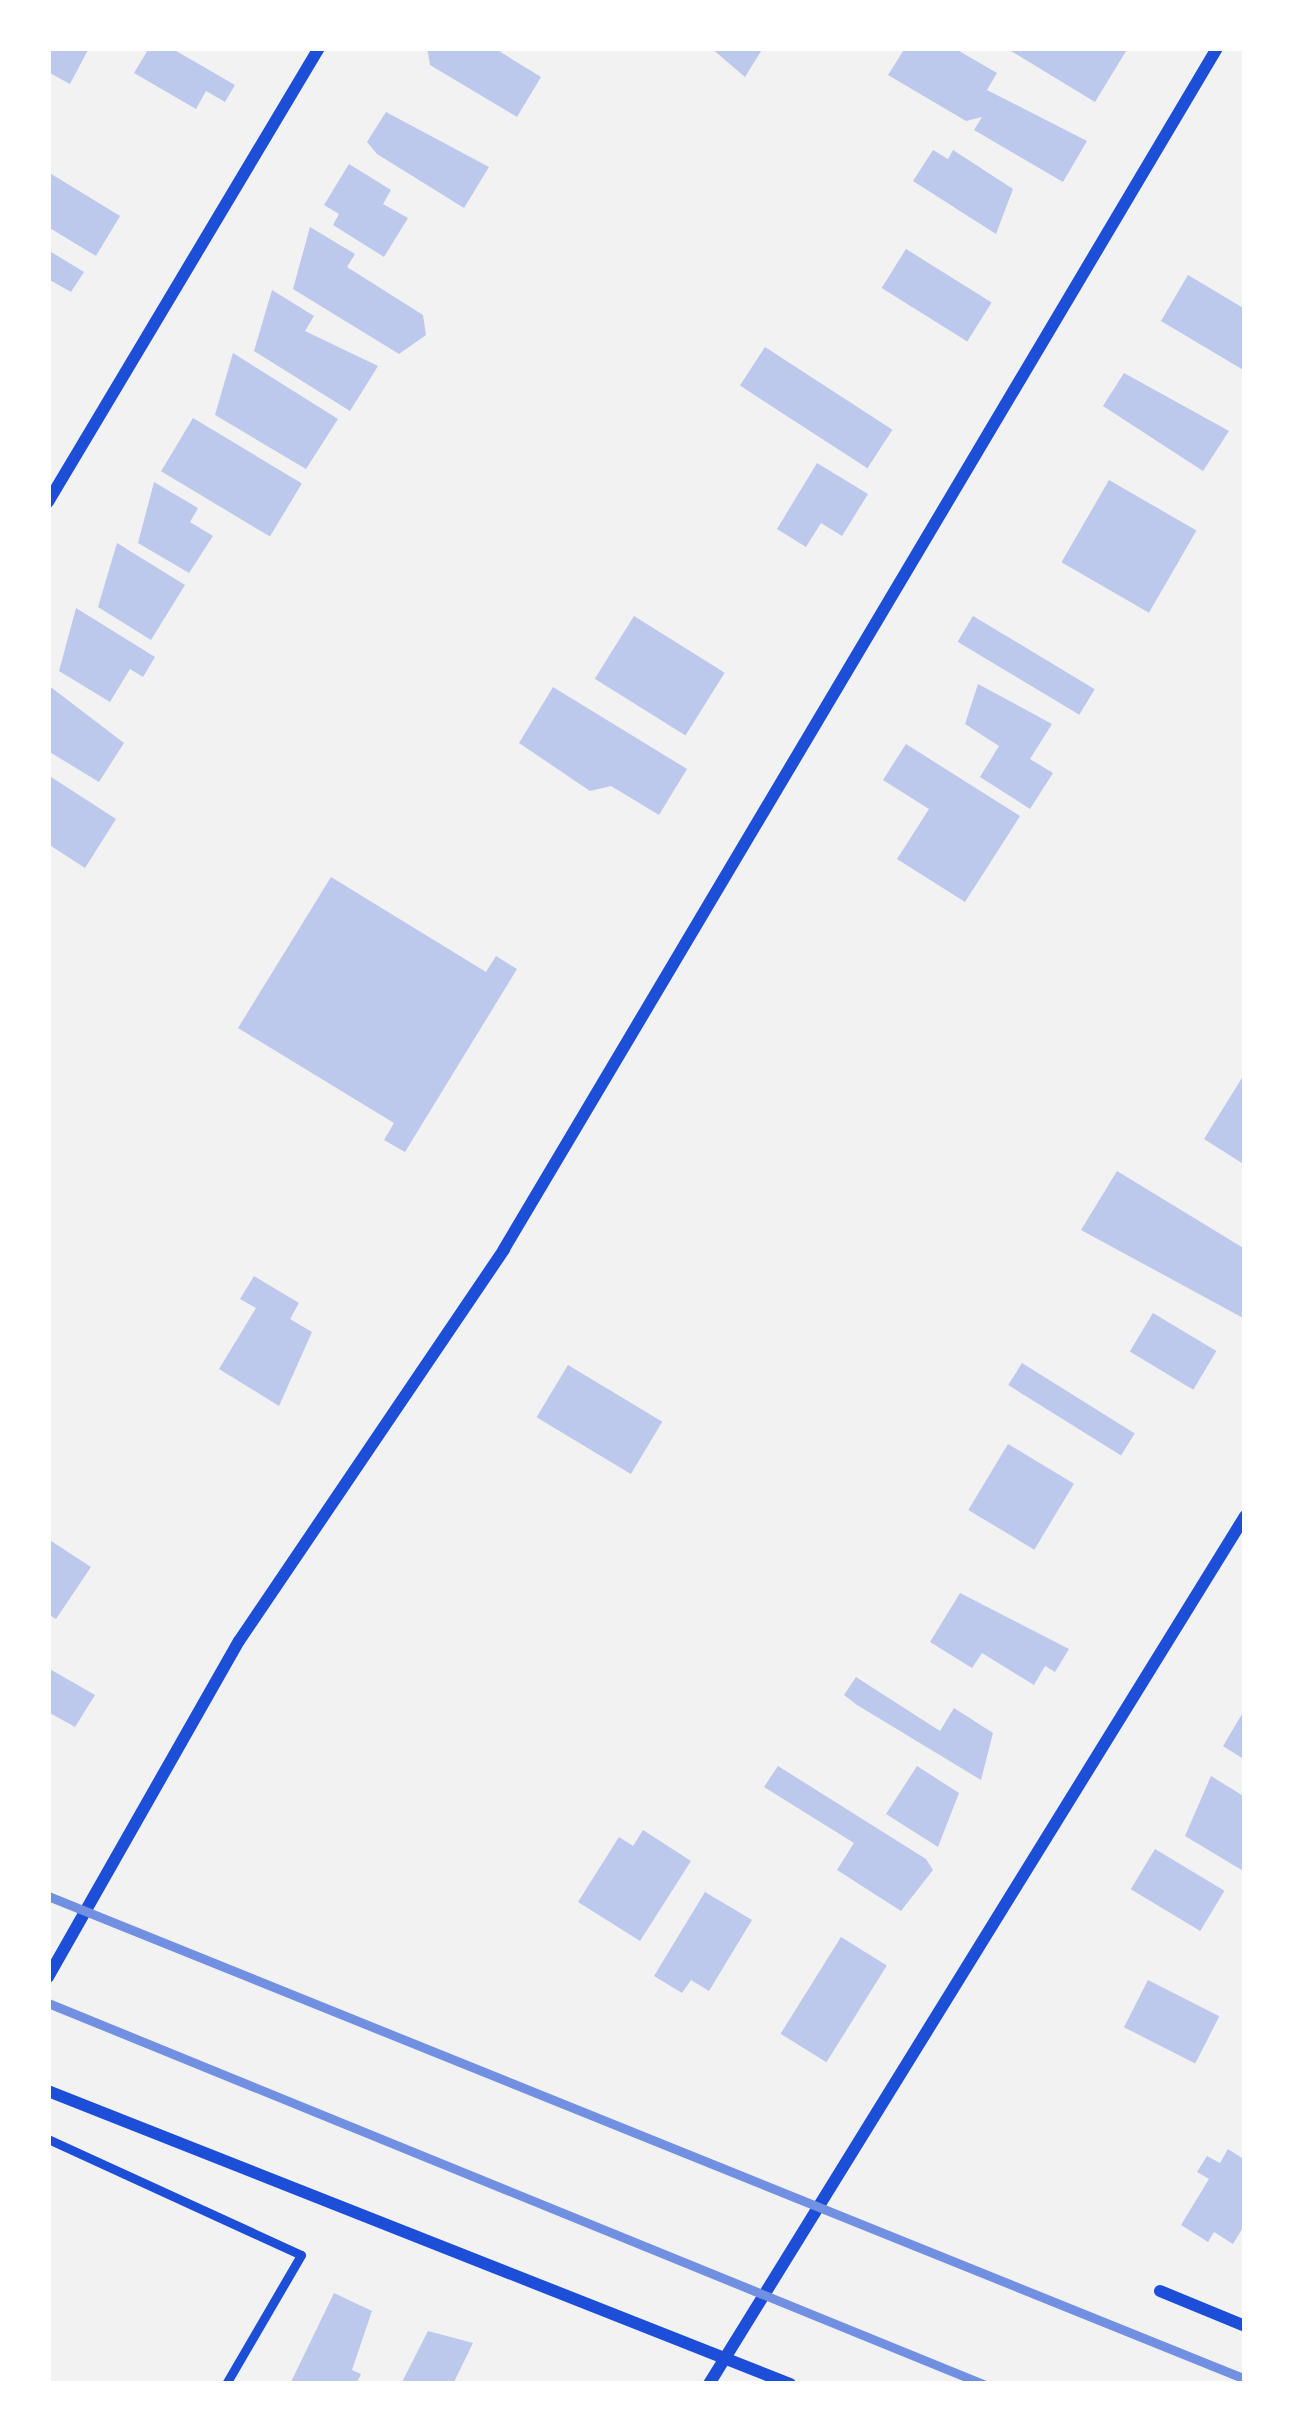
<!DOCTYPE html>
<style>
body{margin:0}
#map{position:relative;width:1293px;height:2432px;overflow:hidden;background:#f2f2f2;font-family:"Nunito Sans",sans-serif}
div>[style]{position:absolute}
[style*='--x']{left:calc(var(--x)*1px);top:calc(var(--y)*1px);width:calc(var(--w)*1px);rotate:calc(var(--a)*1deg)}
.building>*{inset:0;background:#bdc9ec;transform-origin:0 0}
.service>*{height:9px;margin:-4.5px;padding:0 4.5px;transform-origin:4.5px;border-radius:4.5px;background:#1d4ed8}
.minor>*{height:12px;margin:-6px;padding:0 6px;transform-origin:6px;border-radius:6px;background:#1d4ed8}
.rail>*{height:9px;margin:-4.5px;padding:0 4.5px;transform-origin:4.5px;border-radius:4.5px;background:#7290e2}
span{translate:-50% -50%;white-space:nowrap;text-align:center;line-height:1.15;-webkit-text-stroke:10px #fff;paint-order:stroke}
.frame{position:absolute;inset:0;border:51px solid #fff;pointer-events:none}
</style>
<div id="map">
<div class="building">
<div style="clip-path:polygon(48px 48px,89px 48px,70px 84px,48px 72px)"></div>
<div style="clip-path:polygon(149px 48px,171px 48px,235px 85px,225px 102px,206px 91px,196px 109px,134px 73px)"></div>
<div style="clip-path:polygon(427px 48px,494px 48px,541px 77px,517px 117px,430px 65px)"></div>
<div style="clip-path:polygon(711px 48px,763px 48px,745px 77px)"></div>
<div style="clip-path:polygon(905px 48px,954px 48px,997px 73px,987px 90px,1087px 141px,1063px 182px,974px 130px,982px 117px,966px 121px,888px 75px)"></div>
<div style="clip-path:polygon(1006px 48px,1128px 48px,1095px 102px)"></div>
<div style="clip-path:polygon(386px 112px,489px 167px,464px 208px,377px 154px,367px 142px)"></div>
<div style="clip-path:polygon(933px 150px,948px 159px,953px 150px,1013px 189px,996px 234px,913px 181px)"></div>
<div style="clip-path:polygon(349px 164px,391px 190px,383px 204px,408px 218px,384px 257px,333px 225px,339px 214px,324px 205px)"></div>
<div style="clip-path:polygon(48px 172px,120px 216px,96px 256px,48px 227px)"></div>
<div style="clip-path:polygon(310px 227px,355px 254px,347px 267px,423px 315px,426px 335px,399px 354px,293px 289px)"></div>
<div style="left:906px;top:249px;width:101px;height:46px;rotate:32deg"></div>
<div style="clip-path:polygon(48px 250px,84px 272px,71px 292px,48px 279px)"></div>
<div style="clip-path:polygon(1188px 275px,1245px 309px,1245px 371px,1161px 321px)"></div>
<div style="clip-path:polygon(272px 290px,314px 316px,305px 331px,378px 366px,350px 411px,254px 351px)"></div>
<div style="left:765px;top:347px;width:152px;height:46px;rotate:33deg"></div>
<div style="clip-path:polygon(233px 353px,338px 419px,306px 469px,215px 415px)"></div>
<div style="clip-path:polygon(1124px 373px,1229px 431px,1203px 471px,1103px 406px)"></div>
<div style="left:193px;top:418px;width:127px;height:62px;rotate:31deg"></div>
<div style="clip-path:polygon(817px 463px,868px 494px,842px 536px,821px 523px,806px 547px,777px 529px)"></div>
<div style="left:1109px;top:480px;width:101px;height:95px;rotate:30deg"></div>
<div style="clip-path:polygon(154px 482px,198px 508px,190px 522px,213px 536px,189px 573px,138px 543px)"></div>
<div style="clip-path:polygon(117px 543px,185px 585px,151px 640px,98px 607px)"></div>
<div style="clip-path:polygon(76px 608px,155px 657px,143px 677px,130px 669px,110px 702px,59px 671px)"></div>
<div style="left:634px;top:616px;width:107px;height:74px;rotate:32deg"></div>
<div style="left:973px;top:616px;width:142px;height:30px;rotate:31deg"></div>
<div style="clip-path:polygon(978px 684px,1052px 724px,1030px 759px,1053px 773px,1030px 809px,980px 777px,999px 746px,965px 724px)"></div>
<div style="clip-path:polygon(48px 685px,124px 743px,99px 782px,48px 751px)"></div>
<div style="clip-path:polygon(553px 687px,687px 769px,659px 815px,611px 786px,590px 791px,519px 743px)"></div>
<div style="clip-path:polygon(906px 744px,1020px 816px,965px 902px,897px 859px,929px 809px,883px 780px)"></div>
<div style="clip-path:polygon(48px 775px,116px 819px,85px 868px,48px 844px)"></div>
<div style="clip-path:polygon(331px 877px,486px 972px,496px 956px,517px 969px,405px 1152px,384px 1140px,394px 1123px,238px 1028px)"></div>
<div style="clip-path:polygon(1245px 1073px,1245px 1165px,1204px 1139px)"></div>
<div style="clip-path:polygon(1117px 1171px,1245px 1249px,1245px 1319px,1081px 1230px)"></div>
<div style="clip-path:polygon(254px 1276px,299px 1303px,290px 1319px,312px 1332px,279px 1406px,219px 1369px,256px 1308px,240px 1299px)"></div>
<div style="left:1153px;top:1313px;width:74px;height:45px;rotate:31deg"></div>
<div style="left:1022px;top:1363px;width:133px;height:26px;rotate:32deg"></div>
<div style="left:568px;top:1365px;width:110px;height:61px;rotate:31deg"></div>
<div style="left:1008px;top:1444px;width:77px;height:77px;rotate:31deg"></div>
<div style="clip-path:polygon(48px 1539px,91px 1567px,56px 1619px,48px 1614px)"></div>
<div style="clip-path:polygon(960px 1593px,1069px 1649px,1055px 1672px,1045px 1666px,1034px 1685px,982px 1653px,972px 1668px,930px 1642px)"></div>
<div style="clip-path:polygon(48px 1668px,95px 1695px,75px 1727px,48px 1712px)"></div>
<div style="clip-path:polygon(856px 1677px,940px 1731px,954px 1708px,993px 1733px,981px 1780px,857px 1705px,844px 1695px)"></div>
<div style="clip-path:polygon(1245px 1709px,1245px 1760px,1223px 1746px)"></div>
<div style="clip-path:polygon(778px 1766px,926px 1859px,933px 1870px,901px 1911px,837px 1870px,854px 1843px,764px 1787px)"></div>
<div style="clip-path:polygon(917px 1766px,959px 1793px,938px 1847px,886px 1814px)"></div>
<div style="clip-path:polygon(1211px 1776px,1245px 1797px,1245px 1872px,1185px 1836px)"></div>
<div style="clip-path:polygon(643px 1830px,691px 1861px,640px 1941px,578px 1902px,619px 1837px,633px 1846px)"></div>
<div style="left:1155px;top:1849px;width:81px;height:47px;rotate:31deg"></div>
<div style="clip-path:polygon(705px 1892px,752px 1920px,709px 1991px,691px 1980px,682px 1993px,654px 1976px)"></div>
<div style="left:841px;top:1937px;width:54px;height:114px;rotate:32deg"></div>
<div style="left:1148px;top:1980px;width:80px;height:53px;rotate:27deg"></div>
<div style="clip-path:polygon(1228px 2149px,1245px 2160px,1245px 2224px,1233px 2244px,1214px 2232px,1208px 2242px,1181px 2225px,1209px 2179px,1197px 2172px,1207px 2156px,1220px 2163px)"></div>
<div style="clip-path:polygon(334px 2293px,372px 2311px,352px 2370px,361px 2374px,356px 2384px,290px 2384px)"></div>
<div style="clip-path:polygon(428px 2331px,473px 2343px,453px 2384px,401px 2384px)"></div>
</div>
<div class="service">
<div style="--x:48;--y:2139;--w:278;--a:24.6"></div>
<div style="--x:301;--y:2255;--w:149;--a:120.2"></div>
</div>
<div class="minor">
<div style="--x:48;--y:502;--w:529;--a:-59.17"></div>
<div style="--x:48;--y:1977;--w:386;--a:-60.4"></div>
<div style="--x:239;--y:1641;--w:473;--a:-55.9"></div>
<div style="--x:504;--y:1249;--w:1397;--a:-59.3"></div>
<div style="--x:48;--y:2091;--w:798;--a:21.55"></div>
<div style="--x:1160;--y:2291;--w:92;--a:22.4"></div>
<div style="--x:709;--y:2384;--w:1020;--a:-58.3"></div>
</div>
<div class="rail">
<div style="--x:48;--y:1896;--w:1291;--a:21.97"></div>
<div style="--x:48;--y:2003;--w:1010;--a:22.17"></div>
</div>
<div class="frame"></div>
</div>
